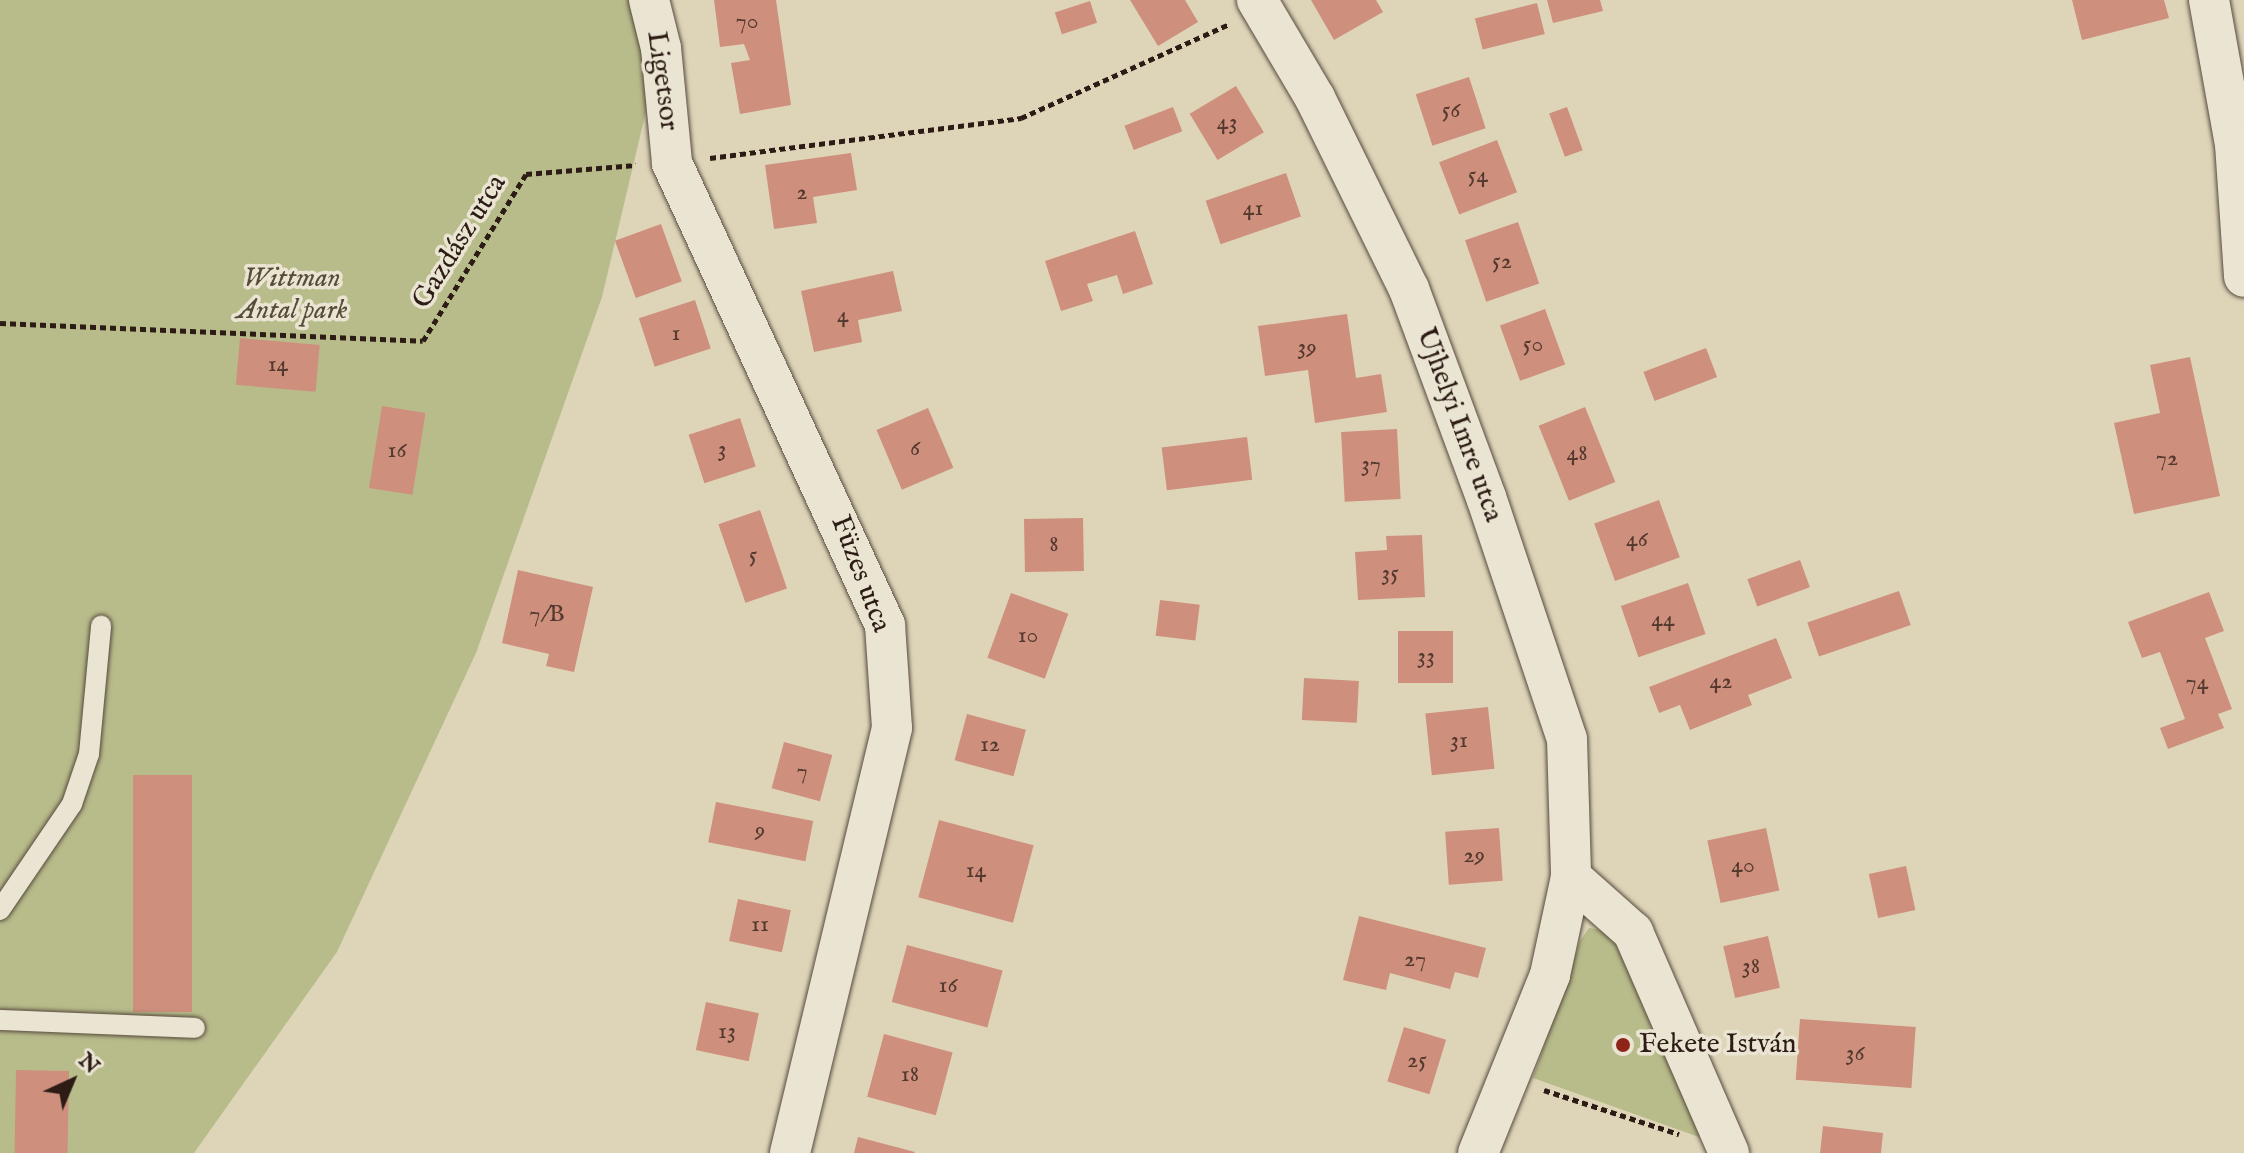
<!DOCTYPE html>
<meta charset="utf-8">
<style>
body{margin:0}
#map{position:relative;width:2244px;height:1153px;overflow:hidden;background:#ded5b9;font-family:"IM FELL English",serif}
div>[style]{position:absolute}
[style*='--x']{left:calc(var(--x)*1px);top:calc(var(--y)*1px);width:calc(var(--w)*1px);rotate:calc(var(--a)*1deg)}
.green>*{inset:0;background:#b8bc8b}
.building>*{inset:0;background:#ce8f7d;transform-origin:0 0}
.path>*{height:5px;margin-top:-2.5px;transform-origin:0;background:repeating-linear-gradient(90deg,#2c1c15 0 6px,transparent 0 10px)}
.roads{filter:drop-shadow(0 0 2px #584a3e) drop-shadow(0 0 2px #584a3e)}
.lane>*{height:20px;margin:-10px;padding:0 10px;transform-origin:10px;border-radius:10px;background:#eae4d2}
.street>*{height:40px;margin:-20px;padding:0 20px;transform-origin:20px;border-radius:20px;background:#eae4d2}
.dots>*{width:22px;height:22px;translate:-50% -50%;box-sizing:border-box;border:4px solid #eae4d2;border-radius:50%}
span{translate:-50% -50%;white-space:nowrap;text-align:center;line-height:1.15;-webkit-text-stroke:7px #eae4d2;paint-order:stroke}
.number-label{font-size:24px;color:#54392f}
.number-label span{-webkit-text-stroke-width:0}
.street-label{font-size:28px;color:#2c1c15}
.park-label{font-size:28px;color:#564c38;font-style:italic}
.poi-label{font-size:28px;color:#2c1c15}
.left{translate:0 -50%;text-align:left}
.north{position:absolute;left:32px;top:1041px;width:80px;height:80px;-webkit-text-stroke:6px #eae4d2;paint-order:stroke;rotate:44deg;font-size:22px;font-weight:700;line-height:32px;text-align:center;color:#2c1c15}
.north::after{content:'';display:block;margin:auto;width:28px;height:36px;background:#2c1c15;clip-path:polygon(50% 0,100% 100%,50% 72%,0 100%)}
</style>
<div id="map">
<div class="green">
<div style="clip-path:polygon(0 0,644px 0,661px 48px,602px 297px,476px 653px,337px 952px,194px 1153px,0 1153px)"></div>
<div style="clip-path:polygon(1589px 928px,1619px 933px,1713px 1142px,1533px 1078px,1580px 941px)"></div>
</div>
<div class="building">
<div style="clip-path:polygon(714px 0,776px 0,791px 105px,740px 114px,731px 63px,750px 60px,744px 44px,720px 47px)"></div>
<div style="clip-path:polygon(1130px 0,1185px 0,1198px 22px,1158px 46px)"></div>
<div style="clip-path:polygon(1311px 0,1376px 0,1383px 12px,1334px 40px)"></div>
<div style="clip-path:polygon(1547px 0,1600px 0,1603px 11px,1553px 23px)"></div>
<div style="clip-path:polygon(2072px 0,2164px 0,2169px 18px,2082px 40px)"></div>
<div style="left:1090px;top:1px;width:23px;height:37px;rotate:72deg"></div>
<div style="left:1537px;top:3px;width:32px;height:64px;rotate:76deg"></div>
<div style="left:1469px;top:77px;width:54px;height:56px;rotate:72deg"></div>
<div style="left:1236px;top:86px;width:54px;height:54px;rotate:59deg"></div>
<div style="left:1173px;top:107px;width:26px;height:52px;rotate:69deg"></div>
<div style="left:1567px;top:107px;width:46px;height:19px;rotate:70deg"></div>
<div style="left:1497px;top:140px;width:56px;height:62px;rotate:69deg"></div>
<div style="clip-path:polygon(851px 153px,857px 190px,813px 197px,817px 223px,774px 229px,765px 165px)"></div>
<div style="left:1286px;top:173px;width:46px;height:85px;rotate:71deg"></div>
<div style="left:1518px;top:222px;width:65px;height:56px;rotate:71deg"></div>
<div style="left:661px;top:224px;width:61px;height:49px;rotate:70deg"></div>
<div style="clip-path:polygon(1135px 231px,1153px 284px,1123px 294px,1117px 275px,1087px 284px,1093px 301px,1061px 311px,1045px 261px)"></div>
<div style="clip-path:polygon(893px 271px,902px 311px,858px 320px,862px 342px,814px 352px,801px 291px)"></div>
<div style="left:695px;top:300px;width:51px;height:59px;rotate:72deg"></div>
<div style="left:1545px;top:309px;width:59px;height:48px;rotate:70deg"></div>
<div style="clip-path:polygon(1347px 314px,1356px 378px,1381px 374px,1387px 412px,1315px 423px,1308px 370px,1265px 376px,1258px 326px)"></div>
<div style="left:240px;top:338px;width:80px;height:47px;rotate:5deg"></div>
<div style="left:1706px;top:348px;width:31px;height:67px;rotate:69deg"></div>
<div style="clip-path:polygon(2190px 357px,2220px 496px,2134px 514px,2114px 423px,2160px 413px,2150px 365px)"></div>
<div style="left:382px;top:406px;width:44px;height:83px;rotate:9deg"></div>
<div style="left:1585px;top:407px;width:81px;height:50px;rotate:68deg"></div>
<div style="left:928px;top:408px;width:65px;height:56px;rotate:67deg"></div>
<div style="left:740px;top:418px;width:51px;height:54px;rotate:72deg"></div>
<div style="left:1397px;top:429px;width:70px;height:56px;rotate:87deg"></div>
<div style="left:1247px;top:437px;width:43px;height:86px;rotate:83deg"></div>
<div style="left:1659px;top:500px;width:61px;height:69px;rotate:70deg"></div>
<div style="left:760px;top:510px;width:83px;height:44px;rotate:71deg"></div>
<div style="left:1083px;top:518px;width:53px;height:59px;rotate:89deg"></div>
<div style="clip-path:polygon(1422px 535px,1425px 597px,1358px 600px,1355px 552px,1387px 550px,1386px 536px)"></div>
<div style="left:1800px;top:560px;width:29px;height:56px;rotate:70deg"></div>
<div style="clip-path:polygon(518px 570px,593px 587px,574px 672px,546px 666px,549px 654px,502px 643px)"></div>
<div style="left:1688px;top:583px;width:54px;height:71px;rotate:71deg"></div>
<div style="left:1899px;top:591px;width:36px;height:97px;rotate:71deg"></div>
<div style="clip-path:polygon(2209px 592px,2224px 631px,2205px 638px,2232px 709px,2218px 714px,2224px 728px,2168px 749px,2160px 728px,2185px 719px,2160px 652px,2142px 658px,2128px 622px)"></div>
<div style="left:1011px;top:593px;width:61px;height:69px;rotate:20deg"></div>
<div style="left:1160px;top:600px;width:40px;height:36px;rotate:7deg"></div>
<div style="left:1398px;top:631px;width:55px;height:52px"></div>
<div style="clip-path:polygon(1776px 638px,1792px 678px,1748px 695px,1752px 705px,1690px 730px,1680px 705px,1659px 713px,1649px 687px)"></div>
<div style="left:1304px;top:678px;width:55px;height:42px;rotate:3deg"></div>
<div style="left:1488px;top:707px;width:62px;height:63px;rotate:84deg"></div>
<div style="left:967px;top:714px;width:61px;height:48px;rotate:15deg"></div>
<div style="left:784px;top:742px;width:50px;height:48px;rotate:15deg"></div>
<div style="left:133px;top:775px;width:59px;height:237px"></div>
<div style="left:716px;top:802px;width:99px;height:41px;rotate:11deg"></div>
<div style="left:939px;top:820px;width:98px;height:80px;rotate:15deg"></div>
<div style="left:1499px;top:828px;width:53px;height:54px;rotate:86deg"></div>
<div style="left:1766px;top:828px;width:64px;height:60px;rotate:78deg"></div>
<div style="left:1906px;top:866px;width:45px;height:38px;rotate:78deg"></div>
<div style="left:738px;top:899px;width:54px;height:43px;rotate:12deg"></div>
<div style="clip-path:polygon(1359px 916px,1486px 948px,1478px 978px,1455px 972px,1450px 989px,1390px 973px,1386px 990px,1343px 980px)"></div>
<div style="left:1768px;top:936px;width:53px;height:46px;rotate:77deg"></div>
<div style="left:907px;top:945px;width:99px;height:59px;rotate:15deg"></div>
<div style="left:706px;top:1002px;width:54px;height:49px;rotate:12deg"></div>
<div style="left:1800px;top:1019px;width:116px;height:61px;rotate:4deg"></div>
<div style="left:1404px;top:1027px;width:44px;height:57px;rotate:17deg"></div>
<div style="left:884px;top:1034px;width:71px;height:65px;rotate:15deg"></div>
<div style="left:16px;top:1070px;width:53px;height:83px;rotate:1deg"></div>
<div style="clip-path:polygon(1823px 1126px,1883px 1133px,1881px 1153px,1820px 1153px)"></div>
<div style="clip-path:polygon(858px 1137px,915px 1152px,914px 1153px,854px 1153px)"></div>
</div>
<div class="path">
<div style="--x:710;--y:158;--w:314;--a:-7.3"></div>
<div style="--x:1021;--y:118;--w:228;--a:-24.3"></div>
<div style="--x:0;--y:323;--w:423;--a:2.4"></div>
<div style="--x:423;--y:341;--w:196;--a:-58.3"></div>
<div style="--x:526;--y:174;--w:110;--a:-4.7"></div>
<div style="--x:1544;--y:1090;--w:142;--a:18.1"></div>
</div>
<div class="roads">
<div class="lane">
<div style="--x:0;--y:910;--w:128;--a:-55.8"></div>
<div style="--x:72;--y:804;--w:53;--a:-71.2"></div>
<div style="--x:89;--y:754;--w:129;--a:-84.6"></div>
<div style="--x:0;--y:1020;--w:195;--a:2.3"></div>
</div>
<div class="street">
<div style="--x:649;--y:0;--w:49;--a:76"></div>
<div style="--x:661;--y:48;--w:116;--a:84.5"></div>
<div style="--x:672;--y:163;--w:509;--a:65.25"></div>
<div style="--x:885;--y:625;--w:103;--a:86.1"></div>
<div style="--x:892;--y:728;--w:437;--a:103.5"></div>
<div style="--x:1257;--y:0;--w:114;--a:59.4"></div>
<div style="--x:1315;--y:98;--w:213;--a:63.8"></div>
<div style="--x:1409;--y:289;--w:222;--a:69.7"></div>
<div style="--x:1486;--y:497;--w:255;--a:71.5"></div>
<div style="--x:1567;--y:739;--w:138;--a:88.3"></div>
<div style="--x:1571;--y:877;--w:100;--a:102.1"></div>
<div style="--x:1550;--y:975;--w:192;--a:112"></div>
<div style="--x:2209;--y:0;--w:146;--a:79.8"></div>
<div style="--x:2235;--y:144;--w:133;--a:86.1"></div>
<div style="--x:1571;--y:877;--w:83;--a:41.6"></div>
<div style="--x:1633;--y:932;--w:241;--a:66.5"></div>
</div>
</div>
<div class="dots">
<div style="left:1623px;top:1045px;background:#8f2418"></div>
</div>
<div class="number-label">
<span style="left:747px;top:22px">70</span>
<span style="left:1451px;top:111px">56</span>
<span style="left:1227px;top:123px">43</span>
<span style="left:1478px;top:176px">54</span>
<span style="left:802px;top:193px">2</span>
<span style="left:1253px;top:209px">41</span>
<span style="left:1502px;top:262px">52</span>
<span style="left:843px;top:316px">4</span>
<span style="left:676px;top:334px">1</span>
<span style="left:1533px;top:345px">50</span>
<span style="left:1307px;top:348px">39</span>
<span style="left:278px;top:365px">14</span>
<span style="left:915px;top:449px">6</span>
<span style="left:722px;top:450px">3</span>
<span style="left:397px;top:451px">16</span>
<span style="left:1577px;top:454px">48</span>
<span style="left:2167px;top:459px">72</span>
<span style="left:1371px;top:465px">37</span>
<span style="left:1637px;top:540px">46</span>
<span style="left:1054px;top:545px">8</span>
<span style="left:753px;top:556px">5</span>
<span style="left:1390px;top:574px">35</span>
<span style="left:547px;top:615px">7/B</span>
<span style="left:1663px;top:620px">44</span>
<span style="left:1028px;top:636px">10</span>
<span style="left:1426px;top:657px">33</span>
<span style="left:1721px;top:682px">42</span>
<span style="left:2197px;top:683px">74</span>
<span style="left:1459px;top:741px">31</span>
<span style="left:990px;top:745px">12</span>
<span style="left:802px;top:772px">7</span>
<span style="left:760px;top:831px">9</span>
<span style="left:1474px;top:856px">29</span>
<span style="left:1743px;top:866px">40</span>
<span style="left:976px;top:871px">14</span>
<span style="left:760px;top:925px">11</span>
<span style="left:1415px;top:960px">27</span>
<span style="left:1751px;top:967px">38</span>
<span style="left:948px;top:986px">16</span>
<span style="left:727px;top:1032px">13</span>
<span style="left:1855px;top:1054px">36</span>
<span style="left:1417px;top:1061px">25</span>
<span style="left:910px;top:1075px">18</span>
</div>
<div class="street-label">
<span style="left:662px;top:81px;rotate:82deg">Ligetsor</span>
<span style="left:460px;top:242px;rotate:-58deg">Gazdász utca</span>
<span style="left:1459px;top:425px;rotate:70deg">Ujhelyi Imre utca</span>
<span style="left:860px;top:574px;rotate:69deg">Füzes utca</span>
</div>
<div class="park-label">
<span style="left:292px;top:295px">Wittman<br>Antal park</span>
</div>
<div class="poi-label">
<span class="left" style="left:1639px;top:1045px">Fekete István</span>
</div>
<div class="north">N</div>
</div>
